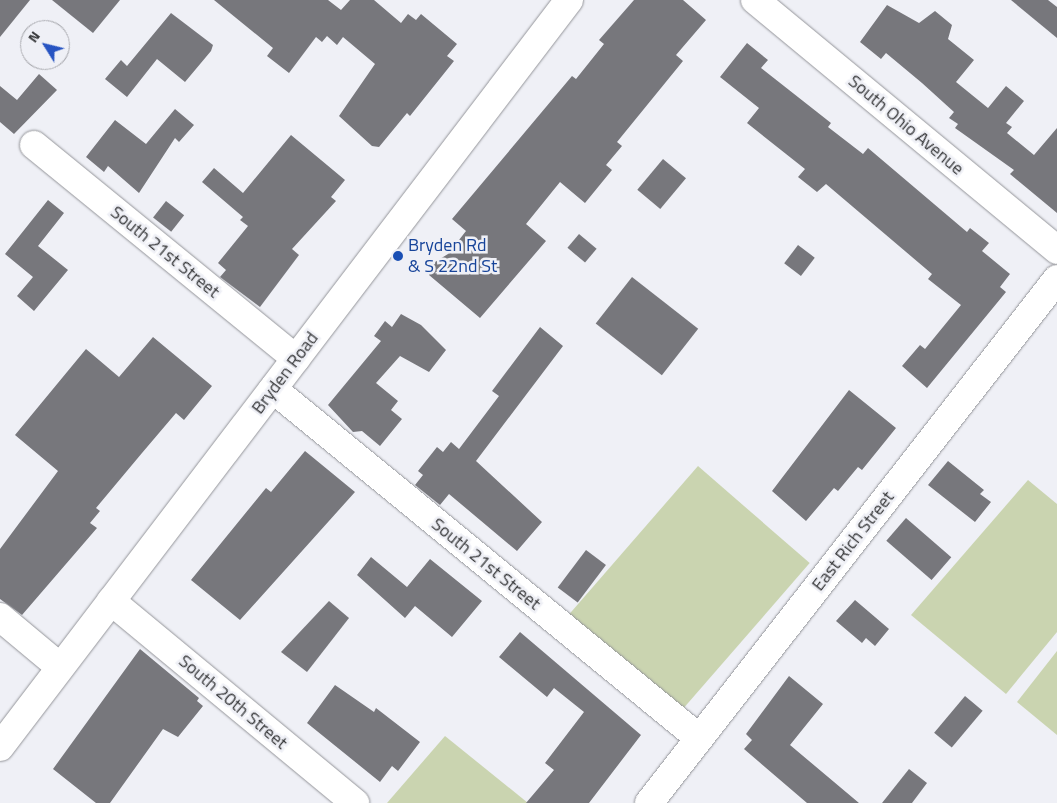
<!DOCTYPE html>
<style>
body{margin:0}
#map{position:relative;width:1057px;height:803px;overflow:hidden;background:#eff0f6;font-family:"Titillium Web",sans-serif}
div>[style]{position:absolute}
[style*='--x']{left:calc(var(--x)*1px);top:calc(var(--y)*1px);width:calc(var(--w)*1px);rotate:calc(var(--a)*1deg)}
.green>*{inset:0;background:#cad4b0;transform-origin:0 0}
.building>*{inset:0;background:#77777c;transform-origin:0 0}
.roads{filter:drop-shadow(0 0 1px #94959a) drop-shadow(0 0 1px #94959a)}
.minor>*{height:28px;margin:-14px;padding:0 14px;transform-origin:14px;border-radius:14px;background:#fff}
.dots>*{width:14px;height:14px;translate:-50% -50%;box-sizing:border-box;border:2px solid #eff0f6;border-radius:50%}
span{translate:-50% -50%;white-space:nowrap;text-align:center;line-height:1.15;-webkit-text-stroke:5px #eff0f6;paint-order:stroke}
.street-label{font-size:18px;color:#37383a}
.transit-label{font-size:18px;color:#164399}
.left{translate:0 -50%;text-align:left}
.north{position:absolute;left:20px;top:20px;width:50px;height:50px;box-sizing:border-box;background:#eff0f6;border:1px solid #a5a6ab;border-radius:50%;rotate:306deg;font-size:14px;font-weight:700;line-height:20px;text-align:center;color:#37383a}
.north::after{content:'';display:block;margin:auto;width:18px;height:22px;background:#2754c2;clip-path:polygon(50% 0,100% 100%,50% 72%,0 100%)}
</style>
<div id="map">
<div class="green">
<div style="left:698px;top:466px;width:148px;height:198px;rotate:41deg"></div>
<div style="clip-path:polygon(1028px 480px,1057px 504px,1057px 632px,1006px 694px,911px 615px)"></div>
<div style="clip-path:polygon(1057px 651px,1057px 735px,1017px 702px)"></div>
<div style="clip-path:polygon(445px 736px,528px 803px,387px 803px)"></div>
</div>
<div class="building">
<div style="clip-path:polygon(0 0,30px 0,0 37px)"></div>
<div style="clip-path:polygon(52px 0,120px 0,93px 33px)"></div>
<div style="clip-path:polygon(214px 0,328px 0,341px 10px,350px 0,374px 0,401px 23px,408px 14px,416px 20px,421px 14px,457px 44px,447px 56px,454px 61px,410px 116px,407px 113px,379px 147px,372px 146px,339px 116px,375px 64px,343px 37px,337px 45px,327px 36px,322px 42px,316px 37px,289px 73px,267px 56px,273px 48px)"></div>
<div style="clip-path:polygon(634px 0,683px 0,706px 20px,676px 55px,683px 61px,617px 142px,622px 146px,606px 165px,612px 170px,585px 203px,560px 182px,526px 224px,546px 241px,480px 318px,429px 275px,430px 265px,448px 254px,466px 231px,452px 219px,572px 76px,576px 79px,604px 44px,599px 40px)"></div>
<div style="clip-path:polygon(1011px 0,1048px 0,1057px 7px,1057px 38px)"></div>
<div style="clip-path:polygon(887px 5px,919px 23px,935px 11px,952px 25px,948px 39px,974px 60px,956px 82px,988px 108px,1006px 86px,1024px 101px,1006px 123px,1012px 127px,1007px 133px,1034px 155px,1057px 128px,1057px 213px,1010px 174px,1014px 170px,955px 128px,958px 124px,949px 118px,954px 112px,922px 83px,886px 53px,881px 59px,860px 42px)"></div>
<div style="clip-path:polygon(171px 13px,213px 45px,211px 51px,185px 82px,157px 59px,127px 97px,105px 79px,121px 60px,127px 66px)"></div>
<div style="clip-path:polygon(747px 43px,768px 60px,761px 68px,831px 123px,828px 127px,863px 154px,868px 148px,967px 232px,970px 228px,989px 243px,982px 251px,1010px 274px,1000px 287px,1006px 292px,927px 388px,902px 366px,920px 345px,925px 349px,961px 305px,928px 279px,932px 274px,826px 184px,817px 192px,798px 177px,805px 169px,747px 123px,759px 108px,720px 77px)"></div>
<div style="clip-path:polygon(39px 74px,57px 90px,14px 134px,0 122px,0 86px,17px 100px)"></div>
<div style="clip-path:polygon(175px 109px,194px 125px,179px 142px,175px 138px,139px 193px,108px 166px,104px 172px,86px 157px,115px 120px,146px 144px)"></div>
<div style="clip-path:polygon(291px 135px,345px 180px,331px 197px,336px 201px,292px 249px,299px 255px,260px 307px,220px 277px,226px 270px,218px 263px,248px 226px,240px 220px,243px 217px,202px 182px,214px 168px,243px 193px)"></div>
<div style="left:663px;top:159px;width:30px;height:40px;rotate:40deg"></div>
<div style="clip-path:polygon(48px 200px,64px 213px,38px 246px,68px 270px,34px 311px,17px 296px,33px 277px,5px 254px)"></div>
<div style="left:166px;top:201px;width:23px;height:21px;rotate:38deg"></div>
<div style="left:579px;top:234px;width:23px;height:18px;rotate:40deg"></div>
<div style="left:798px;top:245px;width:21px;height:23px;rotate:37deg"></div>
<div style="left:632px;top:277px;width:84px;height:59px;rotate:38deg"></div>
<div style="clip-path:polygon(401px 314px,421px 325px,446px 350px,429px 372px,400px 356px,376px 383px,398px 401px,391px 410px,402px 419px,380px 446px,362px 431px,353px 432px,328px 405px,381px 341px,374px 336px,385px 321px,392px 327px)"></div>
<div style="clip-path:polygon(540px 327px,563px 346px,476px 461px,542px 522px,517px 551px,449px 494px,440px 505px,415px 485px,423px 475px,418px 471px,437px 447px,443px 452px,451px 442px,459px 449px,499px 396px,492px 391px)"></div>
<div style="clip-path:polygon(153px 337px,212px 386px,184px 420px,176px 413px,142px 453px,96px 508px,100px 511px,90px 523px,97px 528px,22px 615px,0 599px,0 549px,58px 471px,15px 435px,86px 349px,119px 377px)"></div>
<div style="clip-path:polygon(849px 390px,896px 428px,862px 470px,858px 467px,838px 491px,834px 488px,806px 521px,772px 491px)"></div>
<div style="clip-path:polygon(305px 451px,355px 492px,240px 620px,191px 580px,266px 488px,271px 492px)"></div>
<div style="clip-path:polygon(948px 461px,984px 490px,980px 494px,991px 502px,975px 522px,928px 485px)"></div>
<div style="left:906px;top:518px;width:60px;height:30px;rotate:41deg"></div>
<div style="left:586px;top:550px;width:25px;height:47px;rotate:37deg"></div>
<div style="clip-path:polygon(371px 557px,407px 587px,430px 559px,482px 601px,452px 637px,415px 606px,405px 618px,357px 575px)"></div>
<div style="clip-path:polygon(855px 600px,889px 629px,875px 646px,866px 638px,862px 643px,836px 621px)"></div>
<div style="clip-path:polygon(329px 601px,349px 618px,307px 672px,281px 652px)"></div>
<div style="clip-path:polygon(520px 632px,641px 735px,589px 803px,526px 803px,554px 770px,545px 763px,584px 712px,554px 688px,547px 697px,499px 657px)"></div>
<div style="clip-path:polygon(140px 649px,199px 698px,197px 701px,203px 706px,178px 737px,163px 729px,110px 803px,96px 803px,53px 769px)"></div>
<div style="clip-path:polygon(789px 676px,823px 704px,790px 745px,859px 803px,807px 803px,744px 749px,752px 740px,746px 734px)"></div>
<div style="clip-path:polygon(335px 685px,374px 712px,376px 708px,420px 742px,398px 771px,392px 766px,380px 782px,307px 723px)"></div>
<div style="left:965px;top:696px;width:23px;height:48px;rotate:40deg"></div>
<div style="clip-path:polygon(909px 769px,927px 783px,912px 803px,882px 803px)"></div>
</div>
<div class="roads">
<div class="minor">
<div style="--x:755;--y:0;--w:392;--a:39.6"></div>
<div style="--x:34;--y:145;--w:338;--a:39.2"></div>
<div style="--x:273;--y:389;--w:551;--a:39.33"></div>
<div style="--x:111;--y:601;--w:317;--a:39.6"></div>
<div style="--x:0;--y:617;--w:78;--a:39.8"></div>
<div style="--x:0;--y:747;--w:939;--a:-52.7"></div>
<div style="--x:649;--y:803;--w:664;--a:-52.09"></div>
</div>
</div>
<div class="dots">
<div style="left:398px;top:256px;background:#1a4fb4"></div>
</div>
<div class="street-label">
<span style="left:906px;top:125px;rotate:40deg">South Ohio Avenue</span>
<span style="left:165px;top:252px;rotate:39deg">South 21st Street</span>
<span style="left:285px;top:373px;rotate:-53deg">Bryden Road</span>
<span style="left:853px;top:541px;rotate:-52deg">East Rich Street</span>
<span style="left:486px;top:564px;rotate:39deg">South 21st Street</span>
<span style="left:233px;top:702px;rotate:40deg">South 20th Street</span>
</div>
<div class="transit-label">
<span class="left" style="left:408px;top:256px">Bryden Rd<br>&amp; S 22nd St</span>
</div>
<div class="north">N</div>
</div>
